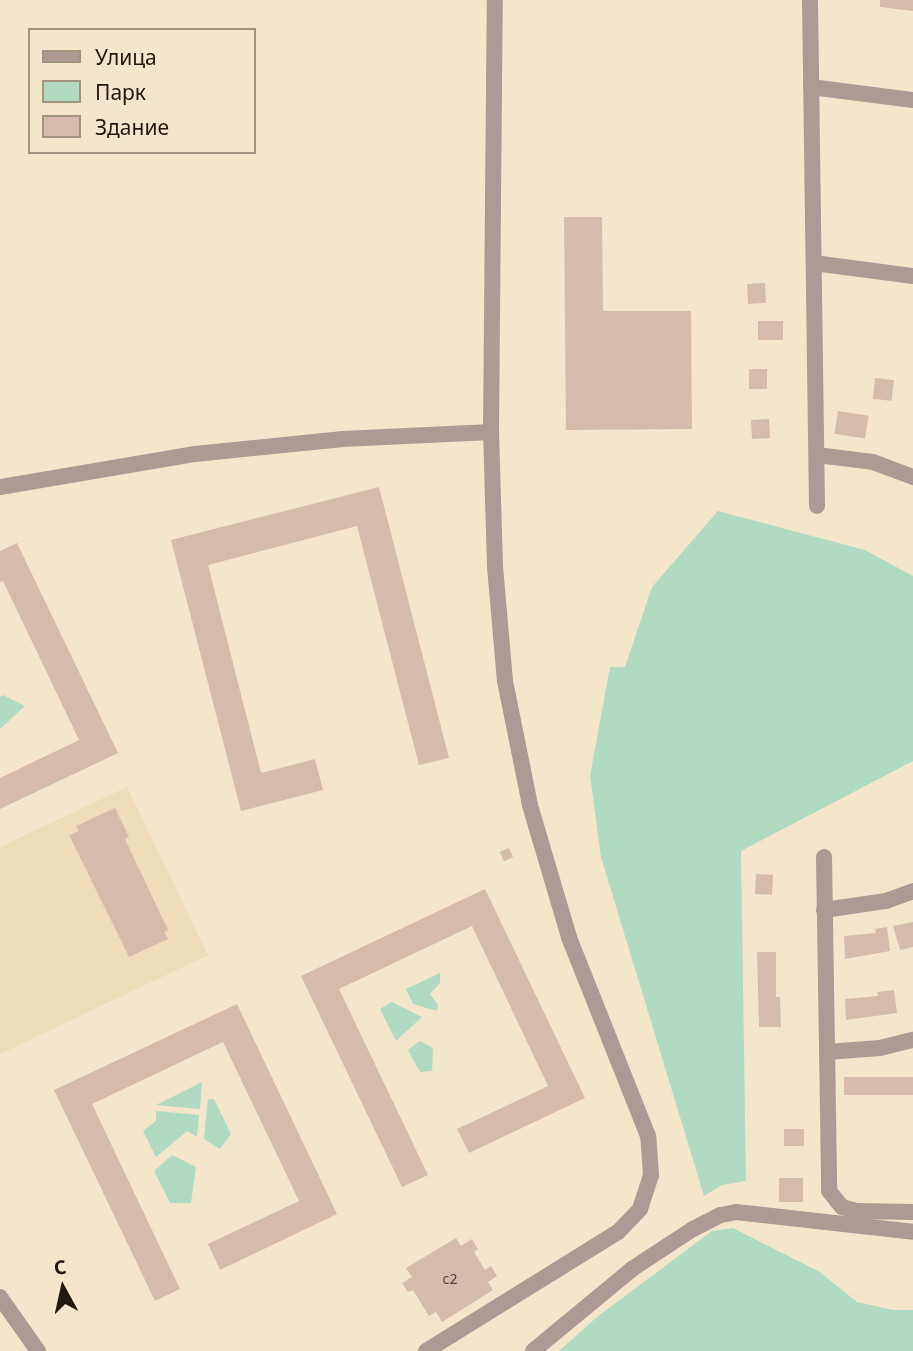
<!DOCTYPE html>
<meta charset="utf-8">
<style>
body{margin:0}
#map{position:relative;width:913px;height:1351px;overflow:hidden;background:#f4e6ca;font-family:"Noto Sans",sans-serif}
div>[style]{position:absolute}
[style*='--x']{left:calc(var(--x)*1px);top:calc(var(--y)*1px);width:calc(var(--w)*1px);rotate:calc(var(--a)*1deg)}
.built>*{inset:0;background:#efddba}
.green>*{inset:0;background:#b1dac2}
.building>*{inset:0;background:#d7bbaa;transform-origin:0 0}
.minor>*{height:16px;margin:-8px;padding:0 8px;transform-origin:8px;border-radius:8px;background:#ae9995}
span{translate:-50% -50%;white-space:nowrap;text-align:center;line-height:1.15;-webkit-text-stroke:6px #f4e6ca;paint-order:stroke}
.number-label{font-size:14px;color:#4d4236}
.number-label span{-webkit-text-stroke-width:0}
.legend{position:absolute;left:28px;top:28px;width:228px;height:126px;box-sizing:border-box;background:#f4e6ca;border:2px solid #9f947f;margin:0;padding:9px 12px;list-style:none;font-size:21px;color:#1f190f}
.legend li{display:flex;align-items:center;gap:14px;height:35px}
.legend b{width:35px;border:2px solid #9f947f}
.north{position:absolute;left:28px;top:1253px;width:70px;height:70px;-webkit-text-stroke:5px #f4e6ca;paint-order:stroke;rotate:352deg;font-size:19px;font-weight:700;line-height:28px;text-align:center;color:#1f190f}
.north::after{content:'';display:block;margin:auto;width:24px;height:32px;background:#1f190f;clip-path:polygon(50% 0,100% 100%,50% 72%,0 100%)}
</style>
<div id="map">
<div class="built">
<div style="clip-path:polygon(127px 787px,208px 955px,0 1054px,0 847px)"></div>
</div>
<div class="green">
<div style="clip-path:polygon(718px 511px,865px 550px,913px 576px,913px 761px,741px 851px,746px 1181px,722px 1185px,704px 1196px,601px 857px,590px 776px,610px 667px,625px 667px,652px 587px)"></div>
<div style="clip-path:polygon(3px 695px,25px 706px,0 729px,0 697px)"></div>
<div style="clip-path:polygon(440px 973px,440px 983px,430px 994px,438px 1005px,437px 1011px,413px 1004px,406px 989px)"></div>
<div style="clip-path:polygon(392px 1002px,422px 1017px,396px 1041px,380px 1009px)"></div>
<div style="clip-path:polygon(420px 1041px,433px 1048px,432px 1071px,420px 1072px,408px 1050px)"></div>
<div style="clip-path:polygon(202px 1082px,200px 1109px,155px 1105px,156px 1105px)"></div>
<div style="clip-path:polygon(208px 1099px,214px 1099px,231px 1134px,220px 1149px,204px 1139px)"></div>
<div style="clip-path:polygon(156px 1111px,199px 1115px,197px 1137px,187px 1131px,156px 1157px,143px 1131px,156px 1121px)"></div>
<div style="clip-path:polygon(172px 1155px,196px 1167px,191px 1203px,170px 1203px,154px 1171px)"></div>
<div style="clip-path:polygon(733px 1228px,820px 1272px,857px 1302px,893px 1310px,913px 1310px,913px 1351px,559px 1351px,597px 1317px,712px 1231px)"></div>
</div>
<div class="building">
<div style="clip-path:polygon(880px 0,913px 0,913px 11px,880px 7px)"></div>
<div style="clip-path:polygon(564px 217px,602px 217px,603px 311px,691px 311px,692px 429px,566px 430px)"></div>
<div style="left:765px;top:283px;width:20px;height:18px;rotate:87deg"></div>
<div style="left:758px;top:321px;width:25px;height:19px"></div>
<div style="left:749px;top:369px;width:18px;height:20px"></div>
<div style="left:875px;top:378px;width:19px;height:21px;rotate:6deg"></div>
<div style="left:838px;top:411px;width:31px;height:23px;rotate:9deg"></div>
<div style="left:769px;top:419px;width:19px;height:18px;rotate:87deg"></div>
<div style="clip-path:polygon(379px 487px,449px 758px,419px 765px,357px 526px,208px 565px,261px 773px,315px 759px,323px 790px,241px 811px,171px 540px)"></div>
<div style="clip-path:polygon(17px 543px,118px 753px,0 809px,0 778px,79px 740px,3px 581px,0 582px,0 551px)"></div>
<div style="clip-path:polygon(115px 808px,129px 837px,125px 839px,168px 930px,164px 932px,168px 939px,129px 957px,69px 835px,79px 831px,76px 826px)"></div>
<div style="left:509px;top:848px;width:10px;height:10px;rotate:66deg"></div>
<div style="left:756px;top:874px;width:17px;height:20px;rotate:3deg"></div>
<div style="clip-path:polygon(485px 889px,585px 1098px,469px 1153px,457px 1129px,548px 1086px,472px 926px,339px 989px,428px 1175px,402px 1187px,301px 976px)"></div>
<div style="clip-path:polygon(913px 922px,913px 947px,900px 950px,893px 926px)"></div>
<div style="clip-path:polygon(887px 927px,890px 951px,845px 959px,844px 936px,876px 933px,875px 929px)"></div>
<div style="clip-path:polygon(757px 952px,776px 952px,776px 997px,780px 997px,781px 1027px,759px 1027px)"></div>
<div style="clip-path:polygon(894px 990px,897px 1013px,846px 1020px,845px 999px,878px 996px,877px 992px)"></div>
<div style="clip-path:polygon(237px 1004px,337px 1214px,220px 1270px,208px 1244px,299px 1201px,223px 1042px,92px 1104px,180px 1289px,155px 1301px,54px 1090px)"></div>
<div style="left:913px;top:1077px;width:18px;height:69px;rotate:90deg"></div>
<div style="left:804px;top:1129px;width:17px;height:20px;rotate:90deg"></div>
<div style="left:779px;top:1178px;width:24px;height:24px"></div>
<div style="clip-path:polygon(456px 1238px,461px 1246px,472px 1239px,478px 1249px,474px 1252px,485px 1270px,491px 1266px,497px 1276px,488px 1282px,493px 1290px,442px 1322px,436px 1312px,429px 1316px,413px 1290px,408px 1292px,402px 1283px,412px 1277px,406px 1268px)"></div>
</div>
<div class="minor">
<div style="--x:810;--y:0;--w:506;--a:89.21"></div>
<div style="--x:811;--y:87;--w:103;--a:7.3"></div>
<div style="--x:814;--y:263;--w:100;--a:7.5"></div>
<div style="--x:817;--y:455;--w:56;--a:7.1"></div>
<div style="--x:873;--y:462;--w:43;--a:20.6"></div>
<div style="--x:0;--y:487;--w:198;--a:-9.6"></div>
<div style="--x:195;--y:454;--w:149;--a:-5.8"></div>
<div style="--x:343;--y:439;--w:148;--a:-2.7"></div>
<div style="--x:824;--y:857;--w:334;--a:89.1"></div>
<div style="--x:829;--y:1191;--w:21;--a:51"></div>
<div style="--x:842;--y:1207;--w:16;--a:15"></div>
<div style="--x:857;--y:1211;--w:56;--a:1"></div>
<div style="--x:824;--y:910;--w:63;--a:-8.3"></div>
<div style="--x:886;--y:901;--w:29;--a:-20"></div>
<div style="--x:827;--y:1052;--w:53;--a:-4.3"></div>
<div style="--x:880;--y:1048;--w:34;--a:-14"></div>
<div style="--x:0;--y:1297;--w:66;--a:54.9"></div>
<div style="--x:426;--y:1351;--w:226;--a:-31.8"></div>
<div style="--x:618;--y:1232;--w:32;--a:-46"></div>
<div style="--x:640;--y:1209;--w:36;--a:-72"></div>
<div style="--x:651;--y:1175;--w:39;--a:-94"></div>
<div style="--x:648;--y:1136;--w:214;--a:-111.7"></div>
<div style="--x:569;--y:937;--w:138;--a:-106.5"></div>
<div style="--x:530;--y:805;--w:126;--a:-101.4"></div>
<div style="--x:505;--y:681;--w:115;--a:-95"></div>
<div style="--x:495;--y:566;--w:134;--a:-91.7"></div>
<div style="--x:491;--y:432;--w:432;--a:-89.5"></div>
<div style="--x:533;--y:1351;--w:129;--a:-39.6"></div>
<div style="--x:632;--y:1269;--w:73;--a:-33.3"></div>
<div style="--x:693;--y:1229;--w:31;--a:-27"></div>
<div style="--x:721;--y:1215;--w:15;--a:-11"></div>
<div style="--x:736;--y:1212;--w:178;--a:6.4"></div>
</div>
<div class="number-label">
<span style="left:450px;top:1279px">с2</span>
</div>
<ul class="legend">
<li><b style="height:9px;background:#ae9995"></b>Улица</li>
<li><b style="height:19px;background:#b1dac2"></b>Парк</li>
<li><b style="height:19px;background:#d7bbaa"></b>Здание</li>
</ul>
<div class="north">С</div>
</div>
